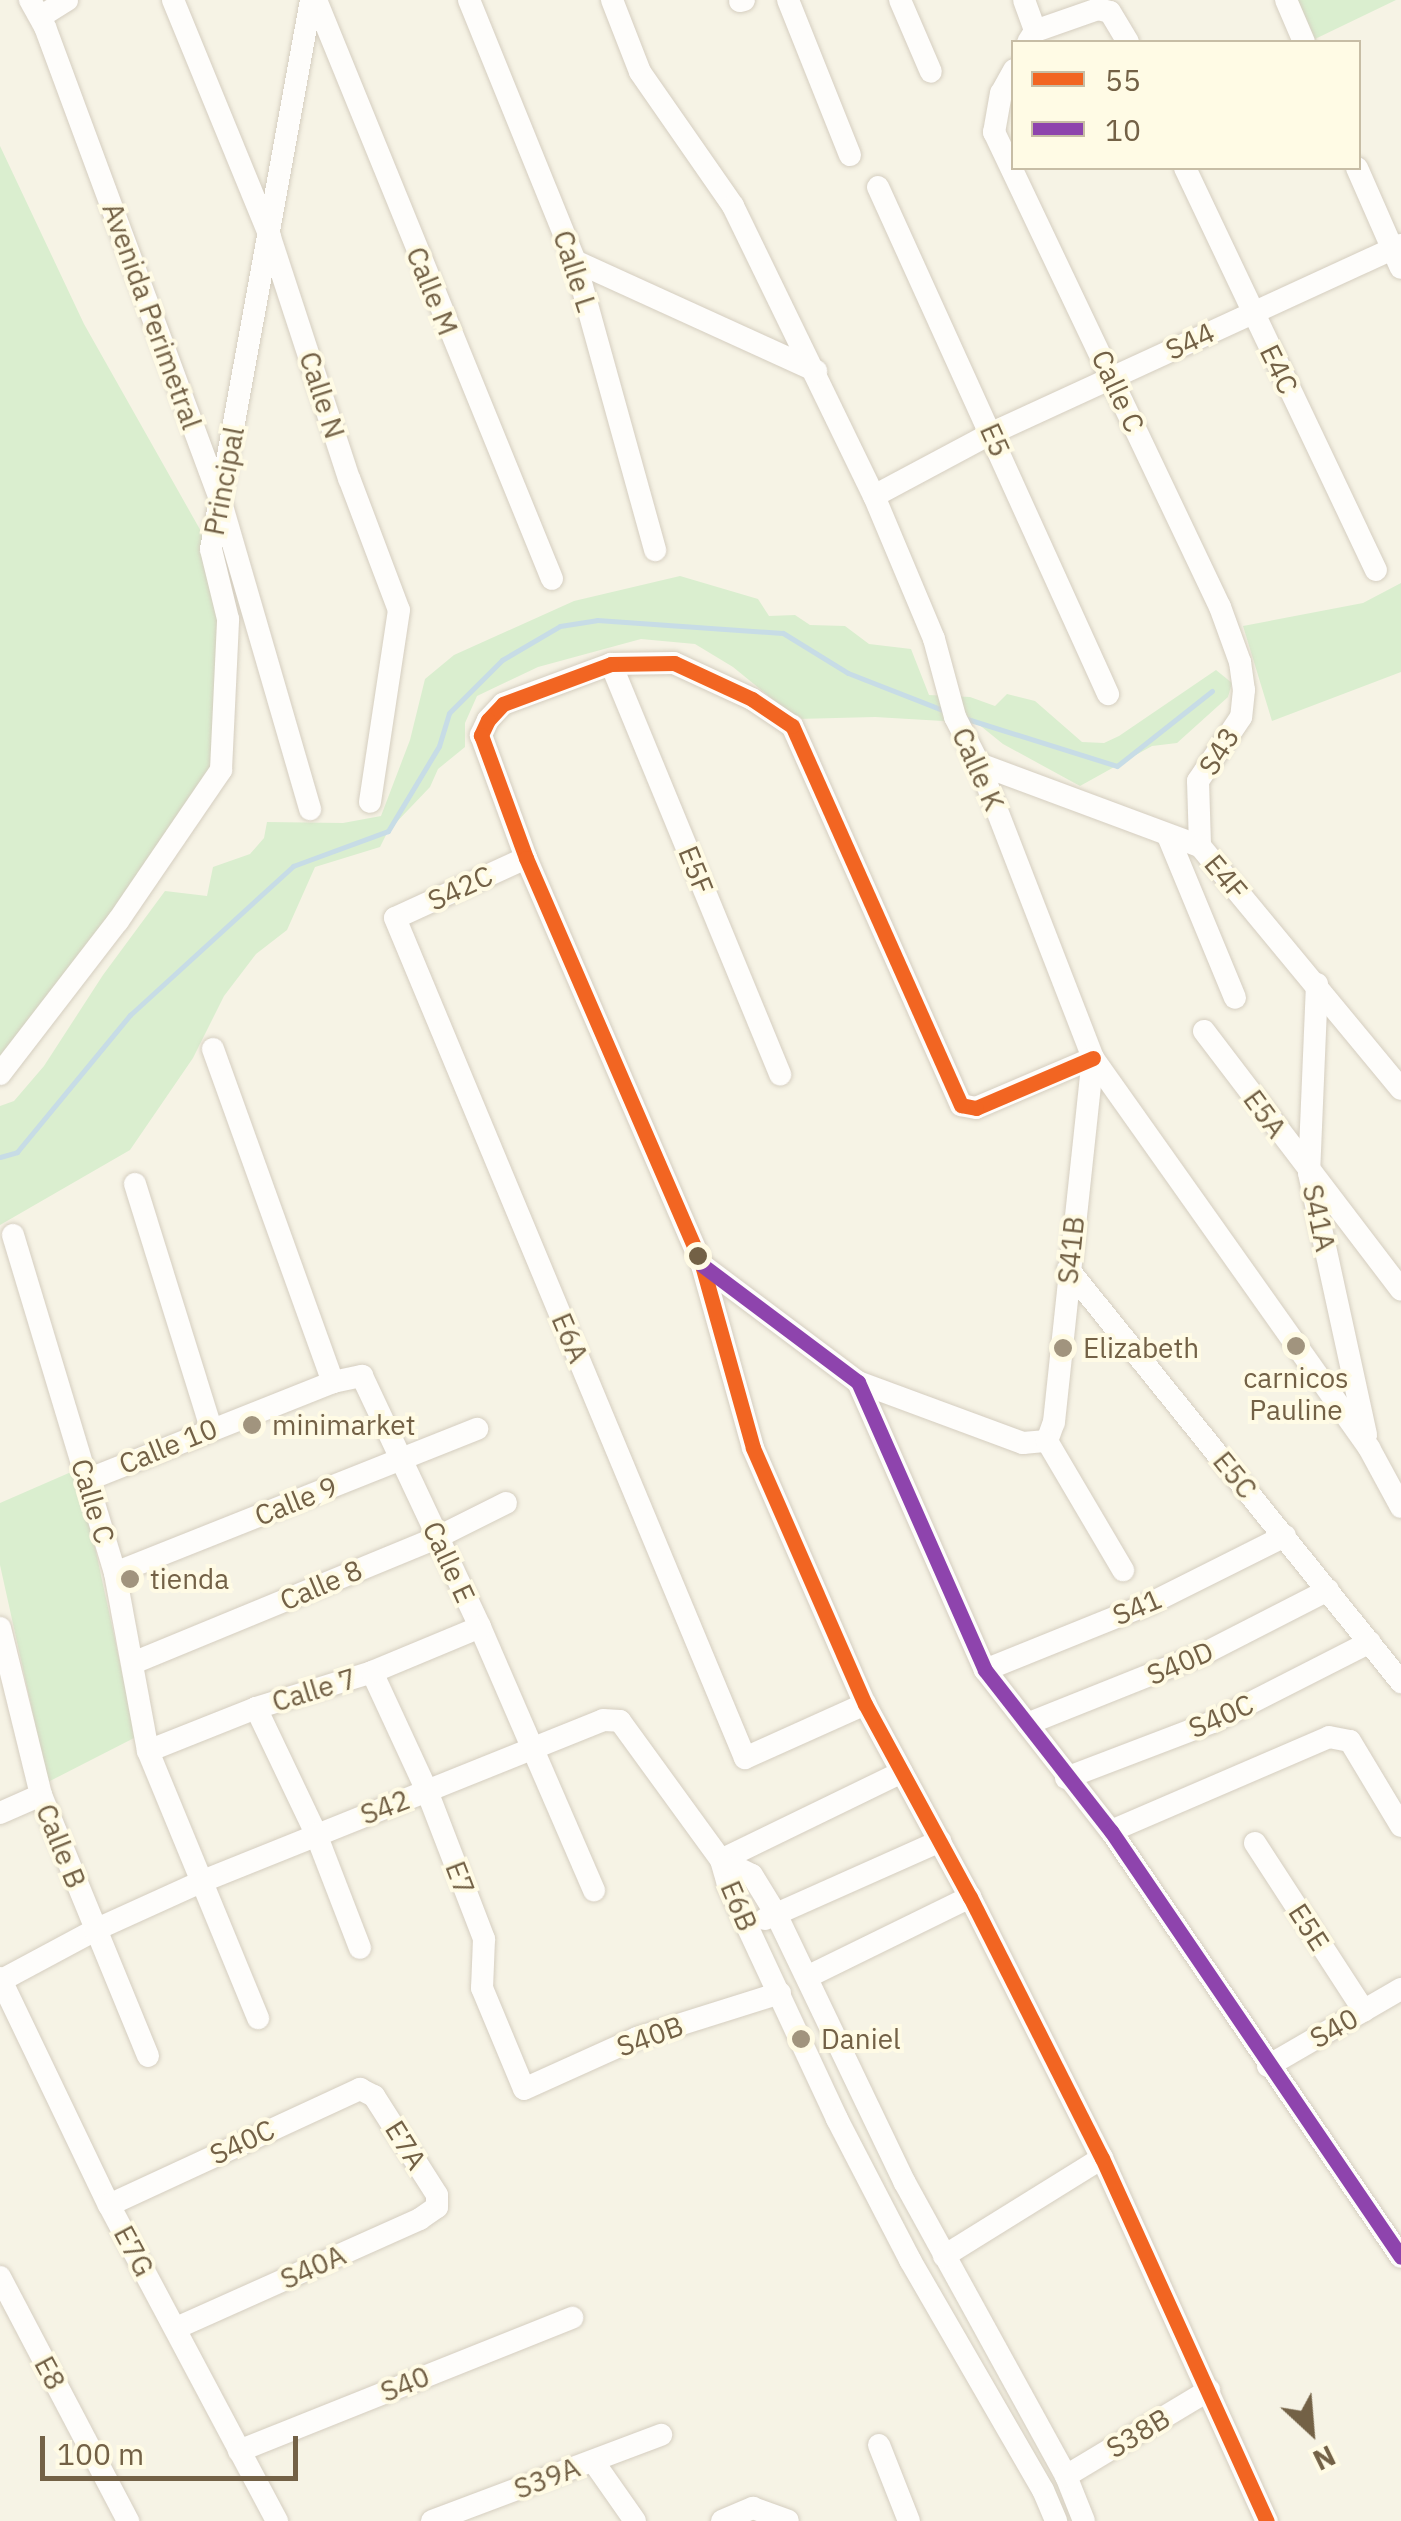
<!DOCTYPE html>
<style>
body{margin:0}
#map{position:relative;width:1401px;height:2521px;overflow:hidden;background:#f6f3e5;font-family:"IBM Plex Sans",sans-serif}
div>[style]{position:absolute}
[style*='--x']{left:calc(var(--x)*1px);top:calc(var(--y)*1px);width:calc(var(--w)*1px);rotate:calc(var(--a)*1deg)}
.green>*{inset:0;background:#daeecf}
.stream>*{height:5px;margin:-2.5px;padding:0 2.5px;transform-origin:2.5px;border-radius:2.5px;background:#c7dce6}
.roads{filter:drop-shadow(0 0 2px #d5cec0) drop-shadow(0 0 2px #d5cec0)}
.minor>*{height:22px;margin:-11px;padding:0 11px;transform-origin:11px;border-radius:11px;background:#fefdfb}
.bus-1>*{height:15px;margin:-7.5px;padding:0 7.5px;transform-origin:7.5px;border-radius:7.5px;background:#f26522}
.bus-2>*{height:15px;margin:-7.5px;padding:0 7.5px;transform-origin:7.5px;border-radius:7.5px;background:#8e44ad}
.dots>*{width:28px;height:28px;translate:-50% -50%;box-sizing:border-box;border:5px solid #fffbe5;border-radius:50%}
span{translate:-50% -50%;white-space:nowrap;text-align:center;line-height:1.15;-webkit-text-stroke:8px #fffbe5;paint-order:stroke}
.street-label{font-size:28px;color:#736146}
.poi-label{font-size:28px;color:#736146}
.left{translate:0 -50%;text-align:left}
.legend{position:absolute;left:1011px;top:40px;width:350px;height:130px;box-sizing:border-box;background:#fffbe5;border:2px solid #c7bda5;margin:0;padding:12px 18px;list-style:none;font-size:30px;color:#736146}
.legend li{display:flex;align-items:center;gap:20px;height:50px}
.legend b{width:50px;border:2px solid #c7bda5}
.north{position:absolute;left:1261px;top:2381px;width:100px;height:100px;-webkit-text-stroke:8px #fffbe5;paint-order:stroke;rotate:154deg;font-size:28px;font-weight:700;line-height:40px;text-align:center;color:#736146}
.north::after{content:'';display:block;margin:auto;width:35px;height:45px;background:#736146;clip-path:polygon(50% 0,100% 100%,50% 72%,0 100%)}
.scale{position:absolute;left:40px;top:2436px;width:258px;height:45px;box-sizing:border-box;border:5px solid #736146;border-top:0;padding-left:12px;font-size:30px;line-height:35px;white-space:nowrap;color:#736146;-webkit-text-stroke:8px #fffbe5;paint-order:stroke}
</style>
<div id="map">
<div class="green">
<div style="clip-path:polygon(1298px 0,1396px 0,1315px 39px)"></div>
<div style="clip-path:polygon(0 146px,84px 324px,211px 549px,228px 619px,221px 770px,0 1074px)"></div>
<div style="clip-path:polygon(680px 576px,758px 599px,769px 616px,795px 615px,810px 625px,845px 626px,869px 644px,911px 649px,929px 695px,970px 697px,995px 706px,1007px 694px,1035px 701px,1082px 742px,1104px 743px,1119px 736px,1216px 670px,1232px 683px,1228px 697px,1177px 743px,1152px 746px,1080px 786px,1003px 744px,977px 723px,875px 717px,797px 719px,733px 667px,695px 644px,641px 639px,538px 667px,477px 696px,465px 723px,465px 747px,438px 769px,430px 787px,388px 831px,380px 847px,315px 867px,287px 930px,256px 954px,224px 996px,193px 1058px,130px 1150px,0 1225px,0 1106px,14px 1101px,44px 1066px,103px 975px,165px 891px,207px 896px,213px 867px,250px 854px,264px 838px,267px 822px,343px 823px,381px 816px,410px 740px,425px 679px,454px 655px,574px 601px)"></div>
<div style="clip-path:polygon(1401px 583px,1401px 672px,1272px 721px,1243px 626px,1363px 603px)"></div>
<div style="clip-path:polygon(78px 1469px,136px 1737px,48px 1782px,0 1565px,0 1503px)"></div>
</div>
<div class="stream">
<div style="--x:964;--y:718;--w:160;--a:17.4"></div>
<div style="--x:1117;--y:766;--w:121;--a:-38.3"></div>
<div style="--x:0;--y:1157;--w:18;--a:-16"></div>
<div style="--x:17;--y:1152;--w:178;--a:-50.5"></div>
<div style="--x:130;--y:1015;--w:221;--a:-42.4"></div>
<div style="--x:293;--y:866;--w:101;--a:-20.2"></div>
<div style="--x:388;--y:831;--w:99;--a:-59"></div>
<div style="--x:439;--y:746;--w:34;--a:-73"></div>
<div style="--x:449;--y:713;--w:75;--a:-45"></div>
<div style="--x:502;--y:660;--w:67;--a:-30.4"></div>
<div style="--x:560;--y:626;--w:37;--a:-9"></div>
<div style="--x:597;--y:620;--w:186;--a:4"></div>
<div style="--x:783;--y:633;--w:76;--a:31.6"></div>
<div style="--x:848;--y:673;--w:104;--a:21.4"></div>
</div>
<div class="roads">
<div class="minor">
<div style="--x:30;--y:0;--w:31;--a:61"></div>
<div style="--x:45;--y:27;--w:503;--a:69.66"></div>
<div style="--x:220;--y:499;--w:323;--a:73.8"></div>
<div style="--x:173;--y:0;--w:256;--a:67.7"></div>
<div style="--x:270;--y:237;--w:254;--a:71.9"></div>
<div style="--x:349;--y:478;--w:141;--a:69.3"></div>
<div style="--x:399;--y:610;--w:194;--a:98.6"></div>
<div style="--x:316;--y:0;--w:625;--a:67.82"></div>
<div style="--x:469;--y:0;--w:282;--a:67.9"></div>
<div style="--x:575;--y:261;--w:300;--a:74.5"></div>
<div style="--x:612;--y:0;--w:77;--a:68.7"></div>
<div style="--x:640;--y:72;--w:163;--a:55.2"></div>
<div style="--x:733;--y:206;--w:322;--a:64.1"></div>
<div style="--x:874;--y:496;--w:155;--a:67.2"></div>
<div style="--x:934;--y:639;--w:81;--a:74.9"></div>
<div style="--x:955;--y:717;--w:53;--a:62.9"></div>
<div style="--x:979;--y:764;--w:315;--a:68.8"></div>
<div style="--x:1093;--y:1058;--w:478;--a:54.7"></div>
<div style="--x:1369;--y:1448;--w:67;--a:61.5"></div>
<div style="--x:788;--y:0;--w:167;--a:68.2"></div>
<div style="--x:900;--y:0;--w:78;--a:66.7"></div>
<div style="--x:1024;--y:0;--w:33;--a:70"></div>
<div style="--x:1035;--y:31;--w:13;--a:122"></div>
<div style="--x:1286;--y:0;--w:46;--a:66.8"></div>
<div style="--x:740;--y:1;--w:4;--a:-14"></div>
<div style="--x:40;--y:17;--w:32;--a:-32"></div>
<div style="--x:1035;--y:31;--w:67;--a:-19.2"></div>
<div style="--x:1098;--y:9;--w:12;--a:14"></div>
<div style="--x:1110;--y:12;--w:35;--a:59"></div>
<div style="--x:1014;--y:70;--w:26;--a:119"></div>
<div style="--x:1001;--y:93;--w:40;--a:100"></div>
<div style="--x:994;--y:132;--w:526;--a:64.56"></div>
<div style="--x:1220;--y:607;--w:59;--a:70"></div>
<div style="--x:1240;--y:662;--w:28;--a:82"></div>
<div style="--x:1244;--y:690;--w:27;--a:96"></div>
<div style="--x:1241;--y:717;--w:77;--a:123.9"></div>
<div style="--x:1198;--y:781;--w:65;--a:88.2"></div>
<div style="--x:1185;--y:168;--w:445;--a:64.6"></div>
<div style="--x:1357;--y:168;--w:109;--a:66.3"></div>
<div style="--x:878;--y:187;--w:557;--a:65.6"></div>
<div style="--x:575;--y:261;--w:265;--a:24.5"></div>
<div style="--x:874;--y:496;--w:134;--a:-28.1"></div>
<div style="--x:992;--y:433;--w:450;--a:-24.7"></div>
<div style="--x:611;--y:664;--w:444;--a:67.6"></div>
<div style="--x:979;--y:764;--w:236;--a:20.4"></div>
<div style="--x:1200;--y:846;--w:315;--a:50.4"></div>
<div style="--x:1168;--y:836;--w:175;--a:67.5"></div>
<div style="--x:526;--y:858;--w:144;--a:155.4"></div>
<div style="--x:395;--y:918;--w:910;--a:67.38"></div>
<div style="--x:745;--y:1758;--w:132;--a:-24.2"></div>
<div style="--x:1317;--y:984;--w:189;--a:92.4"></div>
<div style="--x:1309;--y:1173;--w:268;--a:77.7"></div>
<div style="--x:1204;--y:1031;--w:325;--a:52.7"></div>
<div style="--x:213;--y:1049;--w:354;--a:70.2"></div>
<div style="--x:1093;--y:1058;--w:127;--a:156.9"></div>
<div style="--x:976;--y:1108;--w:15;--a:-169"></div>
<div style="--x:961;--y:1105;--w:415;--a:-114"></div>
<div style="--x:792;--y:726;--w:48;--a:-146"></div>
<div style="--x:752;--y:699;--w:86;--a:-155.2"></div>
<div style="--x:674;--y:663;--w:63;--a:179.1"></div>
<div style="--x:611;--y:664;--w:115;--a:159.7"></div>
<div style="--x:503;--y:704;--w:22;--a:133"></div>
<div style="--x:488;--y:720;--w:17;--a:115"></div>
<div style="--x:481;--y:735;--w:131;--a:69.9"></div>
<div style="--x:526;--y:858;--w:443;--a:66.6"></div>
<div style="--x:702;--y:1265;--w:190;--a:74.4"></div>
<div style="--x:753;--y:1448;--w:279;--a:66.4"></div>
<div style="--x:865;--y:1704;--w:220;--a:61.5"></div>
<div style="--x:970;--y:1897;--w:292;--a:63.2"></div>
<div style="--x:1102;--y:2158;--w:399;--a:65.6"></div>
<div style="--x:0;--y:1074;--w:193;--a:-52.4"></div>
<div style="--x:118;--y:921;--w:183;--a:-55.7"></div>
<div style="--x:221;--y:770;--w:151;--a:-87.3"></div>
<div style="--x:228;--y:619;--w:72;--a:-103.7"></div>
<div style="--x:211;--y:549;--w:558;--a:-79.68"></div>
<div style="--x:135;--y:1184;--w:256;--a:72.7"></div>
<div style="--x:13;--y:1235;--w:353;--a:73.2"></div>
<div style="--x:115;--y:1573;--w:181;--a:79.5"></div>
<div style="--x:148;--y:1751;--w:289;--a:67.6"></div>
<div style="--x:702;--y:1265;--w:195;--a:36.9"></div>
<div style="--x:858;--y:1382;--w:315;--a:66.2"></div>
<div style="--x:985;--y:1670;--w:204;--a:52"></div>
<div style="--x:1111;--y:1831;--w:515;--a:55.75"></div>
<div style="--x:1068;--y:1269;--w:531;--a:51.12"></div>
<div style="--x:858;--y:1382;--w:176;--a:20.3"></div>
<div style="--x:1023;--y:1443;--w:24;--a:-5"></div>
<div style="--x:1047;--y:1441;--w:20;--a:-70"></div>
<div style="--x:1054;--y:1422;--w:366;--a:-83.9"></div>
<div style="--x:1047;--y:1441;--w:150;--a:59.5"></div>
<div style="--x:87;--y:1480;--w:265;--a:-21.7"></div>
<div style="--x:333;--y:1382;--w:30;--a:-12"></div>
<div style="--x:362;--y:1376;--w:277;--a:64.8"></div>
<div style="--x:480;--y:1627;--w:287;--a:66.6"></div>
<div style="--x:115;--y:1573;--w:390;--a:-21.7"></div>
<div style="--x:0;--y:1628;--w:172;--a:76.2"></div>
<div style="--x:41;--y:1795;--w:282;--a:67.7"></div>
<div style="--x:133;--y:1663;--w:330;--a:-22.4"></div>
<div style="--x:438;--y:1537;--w:76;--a:-26.6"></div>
<div style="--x:985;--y:1670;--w:179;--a:-22"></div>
<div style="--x:1151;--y:1603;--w:150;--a:-26.6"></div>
<div style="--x:372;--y:1672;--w:131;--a:65.2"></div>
<div style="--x:427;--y:1791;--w:159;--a:68.9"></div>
<div style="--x:484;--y:1939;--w:49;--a:92.3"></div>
<div style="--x:482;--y:1988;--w:109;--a:67.4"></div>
<div style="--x:524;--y:2089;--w:124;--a:-24.3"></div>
<div style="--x:637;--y:2038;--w:150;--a:-17.5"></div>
<div style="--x:256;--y:1708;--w:140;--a:64.5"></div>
<div style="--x:316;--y:1834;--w:122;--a:68.9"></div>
<div style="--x:1027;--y:1724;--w:194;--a:-21.8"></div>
<div style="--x:1207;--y:1652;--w:136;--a:-27.1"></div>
<div style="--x:148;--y:1751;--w:116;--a:-21.7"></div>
<div style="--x:256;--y:1708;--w:121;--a:-17.2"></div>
<div style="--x:372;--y:1672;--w:117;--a:-22.6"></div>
<div style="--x:1066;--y:1778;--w:157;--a:-20.9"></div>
<div style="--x:1213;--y:1722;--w:176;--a:-27"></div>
<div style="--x:0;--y:1813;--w:45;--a:-23.7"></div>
<div style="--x:1111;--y:1831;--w:237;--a:-23.3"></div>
<div style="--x:1329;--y:1737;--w:21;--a:11"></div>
<div style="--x:1350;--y:1741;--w:99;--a:59"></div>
<div style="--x:1255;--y:1843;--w:200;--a:57"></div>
<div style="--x:721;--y:1860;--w:34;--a:26"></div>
<div style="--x:752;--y:1875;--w:46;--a:58.4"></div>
<div style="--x:776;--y:1914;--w:298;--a:64.4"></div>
<div style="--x:905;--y:2183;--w:334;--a:61.2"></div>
<div style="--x:1066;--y:2476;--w:48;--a:68.2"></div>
<div style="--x:721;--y:1860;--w:201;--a:-25.9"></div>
<div style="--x:765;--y:1919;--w:192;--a:-24"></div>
<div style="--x:807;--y:1977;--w:182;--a:-26.1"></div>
<div style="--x:0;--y:1978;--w:252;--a:64.4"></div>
<div style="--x:109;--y:2205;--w:358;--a:62"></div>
<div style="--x:0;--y:1981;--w:108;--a:-28.2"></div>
<div style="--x:95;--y:1930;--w:119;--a:-24.4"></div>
<div style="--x:203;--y:1881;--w:431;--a:-21.9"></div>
<div style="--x:603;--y:1720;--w:17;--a:3"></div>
<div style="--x:620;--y:1721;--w:172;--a:54"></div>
<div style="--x:721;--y:1860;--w:26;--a:74"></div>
<div style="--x:728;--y:1885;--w:258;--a:65"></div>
<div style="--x:837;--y:2119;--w:159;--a:62.6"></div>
<div style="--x:910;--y:2260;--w:266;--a:60"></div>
<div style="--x:1043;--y:2490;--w:34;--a:67"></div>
<div style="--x:1268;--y:2066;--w:154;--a:-30.1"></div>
<div style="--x:109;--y:2205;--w:277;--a:-24.8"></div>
<div style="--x:360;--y:2089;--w:16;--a:27"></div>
<div style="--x:374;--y:2096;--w:117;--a:57.5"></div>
<div style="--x:437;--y:2195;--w:12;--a:90"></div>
<div style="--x:437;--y:2207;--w:21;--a:145"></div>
<div style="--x:420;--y:2219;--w:267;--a:155.9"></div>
<div style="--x:944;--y:2256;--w:186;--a:-31.8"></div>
<div style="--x:0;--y:2277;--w:276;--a:62.3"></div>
<div style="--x:879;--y:2445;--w:82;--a:68.5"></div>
<div style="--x:239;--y:2451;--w:359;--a:-21.8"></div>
<div style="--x:593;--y:2461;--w:73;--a:55"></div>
<div style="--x:1066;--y:2476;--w:167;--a:-31"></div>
<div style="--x:432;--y:2521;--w:245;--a:-20.6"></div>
<div style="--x:722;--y:2521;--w:34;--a:-23"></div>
<div style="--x:753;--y:2508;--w:37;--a:20"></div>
</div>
</div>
<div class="bus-1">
<div style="--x:1093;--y:1058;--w:127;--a:156.9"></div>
<div style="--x:976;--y:1108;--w:15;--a:-169"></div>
<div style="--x:961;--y:1105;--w:415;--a:-114"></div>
<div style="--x:792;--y:726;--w:48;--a:-146"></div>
<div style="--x:752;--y:699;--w:86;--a:-155.2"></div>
<div style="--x:674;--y:663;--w:63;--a:179.1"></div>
<div style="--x:611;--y:664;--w:115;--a:159.7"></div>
<div style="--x:503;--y:704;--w:22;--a:133"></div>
<div style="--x:488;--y:720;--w:17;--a:115"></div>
<div style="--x:481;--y:735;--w:131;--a:69.9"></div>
<div style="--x:526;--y:858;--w:443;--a:66.6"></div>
<div style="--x:702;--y:1265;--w:190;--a:74.4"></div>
<div style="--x:753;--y:1448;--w:279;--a:66.4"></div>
<div style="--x:865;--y:1704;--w:220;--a:61.5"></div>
<div style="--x:970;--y:1897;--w:292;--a:63.2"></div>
<div style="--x:1102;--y:2158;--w:399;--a:65.6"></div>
</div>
<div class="bus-2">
<div style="--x:702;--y:1265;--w:195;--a:36.9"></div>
<div style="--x:858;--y:1382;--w:315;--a:66.2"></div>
<div style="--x:985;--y:1670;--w:204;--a:52"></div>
<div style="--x:1111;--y:1831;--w:515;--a:55.75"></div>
</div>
<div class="dots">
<div style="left:698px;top:1256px;background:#736146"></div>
<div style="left:1296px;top:1346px;background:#a1947e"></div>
<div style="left:1063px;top:1348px;background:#a1947e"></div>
<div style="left:252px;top:1425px;background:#a1947e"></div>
<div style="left:130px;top:1579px;background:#a1947e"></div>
<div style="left:801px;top:2039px;background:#a1947e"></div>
</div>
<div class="street-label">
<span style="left:575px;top:271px;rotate:72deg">Calle L</span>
<span style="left:432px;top:291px;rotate:68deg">Calle M</span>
<span style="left:152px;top:316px;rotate:70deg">Avenida Perimetral</span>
<span style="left:1190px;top:341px;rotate:-25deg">S44</span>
<span style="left:1279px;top:369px;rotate:64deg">E4C</span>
<span style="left:1118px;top:391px;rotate:65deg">Calle C</span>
<span style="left:322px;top:395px;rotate:72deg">Calle N</span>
<span style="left:995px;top:440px;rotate:66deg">E5</span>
<span style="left:224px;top:481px;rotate:-79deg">Principal</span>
<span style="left:1219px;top:751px;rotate:-58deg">S43</span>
<span style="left:978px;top:769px;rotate:66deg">Calle K</span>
<span style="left:696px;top:870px;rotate:68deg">E5F</span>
<span style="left:1226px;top:877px;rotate:50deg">E4F</span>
<span style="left:460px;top:888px;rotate:-25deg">S42C</span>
<span style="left:1265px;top:1114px;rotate:54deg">E5A</span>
<span style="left:1319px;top:1218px;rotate:78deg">S41A</span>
<span style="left:1071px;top:1250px;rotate:-84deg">S41B</span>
<span style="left:570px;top:1338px;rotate:67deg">E6A</span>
<span style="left:168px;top:1446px;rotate:-22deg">Calle 10</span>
<span style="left:1235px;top:1475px;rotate:51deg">E5C</span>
<span style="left:93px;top:1501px;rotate:73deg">Calle C</span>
<span style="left:296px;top:1501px;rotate:-22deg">Calle 9</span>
<span style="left:449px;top:1562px;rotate:65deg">Calle E</span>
<span style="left:321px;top:1585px;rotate:-23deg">Calle 8</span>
<span style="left:1137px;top:1607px;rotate:-23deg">S41</span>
<span style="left:1180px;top:1663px;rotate:-23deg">S40D</span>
<span style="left:314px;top:1690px;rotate:-17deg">Calle 7</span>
<span style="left:1221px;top:1716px;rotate:-24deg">S40C</span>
<span style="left:385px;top:1807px;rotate:-21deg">S42</span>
<span style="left:61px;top:1846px;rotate:68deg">Calle B</span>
<span style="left:460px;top:1878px;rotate:69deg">E7</span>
<span style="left:739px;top:1906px;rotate:67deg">E6B</span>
<span style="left:1309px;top:1927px;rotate:57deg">E5E</span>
<span style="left:1334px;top:2028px;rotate:-30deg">S40</span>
<span style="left:650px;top:2036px;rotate:-20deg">S40B</span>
<span style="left:242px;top:2142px;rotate:-25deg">S40C</span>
<span style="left:406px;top:2145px;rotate:58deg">E7A</span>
<span style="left:134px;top:2251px;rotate:62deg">E7G</span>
<span style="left:313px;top:2267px;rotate:-24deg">S40A</span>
<span style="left:50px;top:2373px;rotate:62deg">E8</span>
<span style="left:405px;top:2384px;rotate:-22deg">S40</span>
<span style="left:1138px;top:2433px;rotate:-31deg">S38B</span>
<span style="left:547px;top:2478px;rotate:-21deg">S39A</span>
</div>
<div class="poi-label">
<span class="left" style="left:1083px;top:1348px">Elizabeth</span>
<span style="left:1296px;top:1394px">carnicos<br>Pauline</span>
<span class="left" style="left:272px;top:1425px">minimarket</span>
<span class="left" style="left:150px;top:1579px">tienda</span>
<span class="left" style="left:821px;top:2039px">Daniel</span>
</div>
<ul class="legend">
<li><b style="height:12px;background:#f26522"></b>55</li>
<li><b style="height:12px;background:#8e44ad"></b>10</li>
</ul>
<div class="north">N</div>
<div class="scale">100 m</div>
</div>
